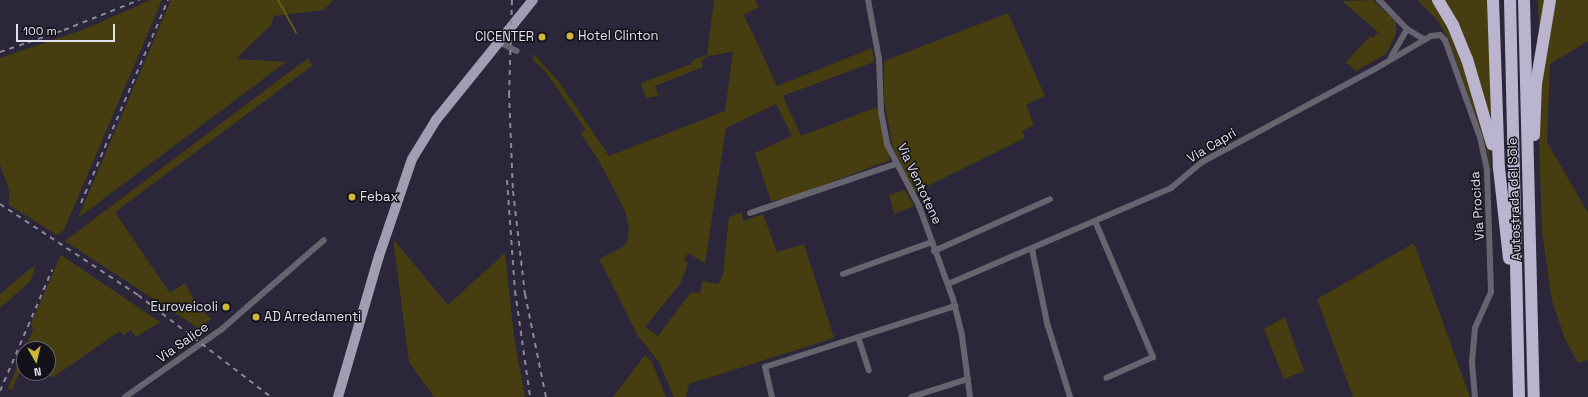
<!DOCTYPE html>
<style>
body{margin:0}
#map{position:relative;width:1588px;height:397px;overflow:hidden;background:#2b263a;font-family:"Space Grotesk",sans-serif}
div>[style]{position:absolute}
[style*='--x']{left:calc(var(--x)*1px);top:calc(var(--y)*1px);width:calc(var(--w)*1px);rotate:calc(var(--a)*1deg)}
.green>*{inset:0;background:#463e10}
.stream>*{height:2px;margin:-1px;padding:0 1px;transform-origin:1px;border-radius:1px;background:#64591a}
.street>*{height:6px;margin:-3px;padding:0 3px;transform-origin:3px;border-radius:3px;background:#66646e}
.primary>*{height:10px;margin:-5px;padding:0 5px;transform-origin:5px;border-radius:5px;background:#a29db3}
.highway>*{height:12px;margin:-6px;padding:0 6px;transform-origin:6px;border-radius:6px;background:#bab4ce}
.rail>*{height:2px;margin-top:-1px;transform-origin:0;background:repeating-linear-gradient(90deg,#8c8899 0 5px,transparent 0 10px)}
.dots>*{width:11px;height:11px;translate:-50% -50%;box-sizing:border-box;border:2px solid #131119;border-radius:50%}
span{translate:-50% -50%;white-space:nowrap;text-align:center;line-height:1.15;-webkit-text-stroke:3px #131119;paint-order:stroke}
.poi-label{font-size:13px;color:#e4e1ef}
.left{translate:0 -50%;text-align:left}
.right{translate:-100% -50%;text-align:right}
.street-label{font-size:13px;color:#e4e1ef}
.north{position:absolute;left:16px;top:341px;width:40px;height:40px;box-sizing:border-box;background:#131119;border:1px solid #67646f;border-radius:50%;rotate:172deg;font-size:11px;font-weight:700;line-height:16px;text-align:center;color:#e4e1ef}
.north::after{content:'';display:block;margin:auto;width:14px;height:18px;background:#ceb837;clip-path:polygon(50% 0,100% 100%,50% 72%,0 100%)}
.scale{position:absolute;left:16px;top:24px;width:99px;height:18px;box-sizing:border-box;border:2px solid #e4e1ef;border-top:0;padding-left:5px;font-size:12px;line-height:14px;white-space:nowrap;color:#e4e1ef;-webkit-text-stroke:3px #131119;paint-order:stroke}
</style>
<div id="map">
<div class="green">
<div style="clip-path:polygon(151px 0,162px 0,64px 230px,57px 235px,9px 205px,9px 189px,0 165px,0 58px,85px 29px)"></div>
<div style="clip-path:polygon(171px 0,333px 0,324px 10px,274px 16px,271px 25px,236px 59px,286px 62px,78px 218px)"></div>
<div style="clip-path:polygon(714px 0,755px 0,759px 7px,744px 15px,777px 86px,872px 48px,874px 62px,783px 96px,801px 136px,877px 107px,890px 160px,789px 198px,771px 201px,755px 153px,792px 136px,776px 104px,726px 128px,705px 263px,688px 253px,684px 261px,688px 263px,680px 284px,645px 327px,658px 336px,691px 292px,700px 293px,702px 281px,718px 284px,723px 274px,729px 217px,742px 212px,743px 221px,763px 214px,777px 252px,804px 244px,834px 338px,689px 384px,686px 397px,674px 397px,659px 362px,638px 336px,599px 259px,623px 247px,627px 242px,629px 229px,625px 211px,599px 161px,581px 134px,585px 129px,545px 71px,532px 59px,534px 54px,560px 83px,609px 156px,725px 111px,733px 52px,708px 56px,701px 60px,703px 67px,655px 86px,658px 95px,673px 93px,646px 98px,641px 83px,691px 64px,691px 61px,707px 55px)"></div>
<div style="clip-path:polygon(1373px 0,1396px 22px,1396px 34px,1386px 54px,1356px 71px,1346px 62px,1370px 36px,1373px 38px,1378px 32px,1342px 1px)"></div>
<div style="clip-path:polygon(1417px 0,1433px 0,1452px 31px,1485px 125px,1493px 178px,1483px 136px,1448px 38px,1437px 20px)"></div>
<div style="clip-path:polygon(1441px 0,1489px 0,1492px 114px,1487px 115px)"></div>
<div style="clip-path:polygon(1538px 0,1548px 0,1539px 32px)"></div>
<div style="clip-path:polygon(1554px 0,1588px 0,1588px 41px,1550px 64px,1547px 142px,1588px 213px,1588px 360px,1578px 363px,1565px 339px,1552px 301px,1542px 232px,1539px 137px,1543px 67px)"></div>
<div style="clip-path:polygon(1008px 13px,1045px 96px,1026px 105px,1034px 125px,1022px 131px,1025px 138px,915px 192px,892px 145px,884px 100px,884px 61px)"></div>
<div style="clip-path:polygon(308px 58px,312px 66px,115px 212px,170px 293px,185px 283px,199px 309px,212px 319px,198px 328px,65px 241px)"></div>
<div style="clip-path:polygon(905px 190px,914px 206px,894px 214px,889px 195px)"></div>
<div style="clip-path:polygon(393px 239px,448px 305px,505px 253px,514px 337px,525px 397px,434px 397px,409px 362px)"></div>
<div style="clip-path:polygon(1414px 243px,1470px 397px,1353px 397px,1317px 299px)"></div>
<div style="clip-path:polygon(61px 255px,160px 322px,136px 337px,131px 330px,123px 336px,120px 331px,52px 378px,48px 373px,48px 349px,25px 349px,33px 330px,31px 324px)"></div>
<div style="clip-path:polygon(35px 265px,31px 281px,0 308px,0 294px)"></div>
<div style="clip-path:polygon(1285px 317px,1304px 371px,1284px 379px,1264px 329px)"></div>
<div style="clip-path:polygon(24px 351px,24px 362px,12px 390px,8px 388px)"></div>
<div style="clip-path:polygon(645px 355px,652px 362px,666px 397px,613px 397px)"></div>
</div>
<div class="stream">
<div style="--x:278;--y:0;--w:37;--a:61"></div>
</div>
<div class="street">
<div style="--x:868;--y:0;--w:60;--a:79.4"></div>
<div style="--x:879;--y:59;--w:53;--a:87.8"></div>
<div style="--x:881;--y:112;--w:33;--a:79"></div>
<div style="--x:887;--y:144;--w:70;--a:62.7"></div>
<div style="--x:919;--y:206;--w:99;--a:69.9"></div>
<div style="--x:953;--y:299;--w:38;--a:76"></div>
<div style="--x:962;--y:336;--w:62;--a:82.5"></div>
<div style="--x:1379;--y:0;--w:40;--a:46"></div>
<div style="--x:1407;--y:29;--w:21;--a:31"></div>
<div style="--x:497;--y:41;--w:22;--a:27"></div>
<div style="--x:1391;--y:57;--w:32;--a:-60"></div>
<div style="--x:750;--y:213;--w:154;--a:-18.6"></div>
<div style="--x:1095;--y:221;--w:148;--a:66.9"></div>
<div style="--x:1153;--y:357;--w:51;--a:155.9"></div>
<div style="--x:1032;--y:249;--w:76;--a:78.5"></div>
<div style="--x:1047;--y:323;--w:77;--a:72.7"></div>
<div style="--x:934;--y:251;--w:127;--a:-24.1"></div>
<div style="--x:843;--y:274;--w:95;--a:-19.8"></div>
<div style="--x:948;--y:284;--w:243;--a:-23.3"></div>
<div style="--x:1171;--y:188;--w:40;--a:-40"></div>
<div style="--x:1202;--y:162;--w:196;--a:-28.3"></div>
<div style="--x:1375;--y:69;--w:65;--a:-30.5"></div>
<div style="--x:1431;--y:36;--w:9;--a:-6"></div>
<div style="--x:1440;--y:35;--w:7;--a:45"></div>
<div style="--x:1445;--y:40;--w:103;--a:70.2"></div>
<div style="--x:1480;--y:137;--w:35;--a:78"></div>
<div style="--x:1487;--y:171;--w:121;--a:88.1"></div>
<div style="--x:1491;--y:292;--w:39;--a:114"></div>
<div style="--x:1475;--y:328;--w:35;--a:95"></div>
<div style="--x:1472;--y:363;--w:34;--a:85"></div>
<div style="--x:858;--y:337;--w:35;--a:72"></div>
<div style="--x:125;--y:397;--w:118;--a:-35"></div>
<div style="--x:222;--y:329;--w:135;--a:-41.1"></div>
<div style="--x:772;--y:397;--w:31;--a:-103"></div>
<div style="--x:765;--y:367;--w:200;--a:-17.8"></div>
<div style="--x:911;--y:397;--w:60;--a:-17.5"></div>
</div>
<div class="primary">
<div style="--x:338;--y:397;--w:147;--a:-73.8"></div>
<div style="--x:379;--y:256;--w:102;--a:-71.2"></div>
<div style="--x:412;--y:159;--w:46;--a:-58.4"></div>
<div style="--x:436;--y:120;--w:154;--a:-51.1"></div>
</div>
<div class="highway">
<div style="--x:1438;--y:0;--w:29;--a:59"></div>
<div style="--x:1453;--y:25;--w:37;--a:68"></div>
<div style="--x:1467;--y:59;--w:89;--a:73.6"></div>
<div style="--x:1493;--y:0;--w:168;--a:88"></div>
<div style="--x:1499;--y:168;--w:91;--a:83.7"></div>
<div style="--x:1510;--y:0;--w:397;--a:88.7"></div>
<div style="--x:1524;--y:0;--w:397;--a:88.6"></div>
<div style="--x:1534;--y:135;--w:51;--a:-87.8"></div>
<div style="--x:1536;--y:84;--w:85;--a:-80.5"></div>
</div>
<div class="rail">
<div style="--x:512;--y:0;--w:93;--a:91.8"></div>
<div style="--x:509;--y:93;--w:98;--a:87.7"></div>
<div style="--x:513;--y:191;--w:104;--a:83.4"></div>
<div style="--x:525;--y:294;--w:105;--a:78.5"></div>
<div style="--x:0;--y:52;--w:68;--a:-19"></div>
<div style="--x:64;--y:30;--w:81;--a:-21.8"></div>
<div style="--x:507;--y:180;--w:111;--a:85.9"></div>
<div style="--x:515;--y:291;--w:107;--a:81.9"></div>
<div style="--x:81;--y:203;--w:221;--a:-66.8"></div>
<div style="--x:0;--y:204;--w:165;--a:33.4"></div>
<div style="--x:138;--y:295;--w:168;--a:37.5"></div>
<div style="--x:0;--y:391;--w:132;--a:-66.7"></div>
</div>
<div class="dots">
<div style="left:570px;top:36px;background:#ceb837"></div>
<div style="left:542px;top:37px;background:#ceb837"></div>
<div style="left:352px;top:197px;background:#ceb837"></div>
<div style="left:226px;top:307px;background:#ceb837"></div>
<div style="left:256px;top:317px;background:#ceb837"></div>
</div>
<div class="poi-label">
<span class="left" style="left:578px;top:36px">Hotel Clinton</span>
<span class="right" style="left:534px;top:37px">CICENTER</span>
<span class="left" style="left:360px;top:197px">Febax</span>
<span class="right" style="left:218px;top:307px">Euroveicoli</span>
<span class="left" style="left:264px;top:317px">AD Arredamenti</span>
</div>
<div class="street-label">
<span style="left:1212px;top:146px;rotate:-31deg">Via Capri</span>
<span style="left:919px;top:184px;rotate:65deg">Via Ventotene</span>
<span style="left:1515px;top:199px;rotate:-92deg">Autostrada del Sole</span>
<span style="left:1478px;top:206px;rotate:-94deg">Via Procida</span>
<span style="left:183px;top:343px;rotate:-35deg">Via Salice</span>
</div>
<div class="north">N</div>
<div class="scale">100 m</div>
</div>
